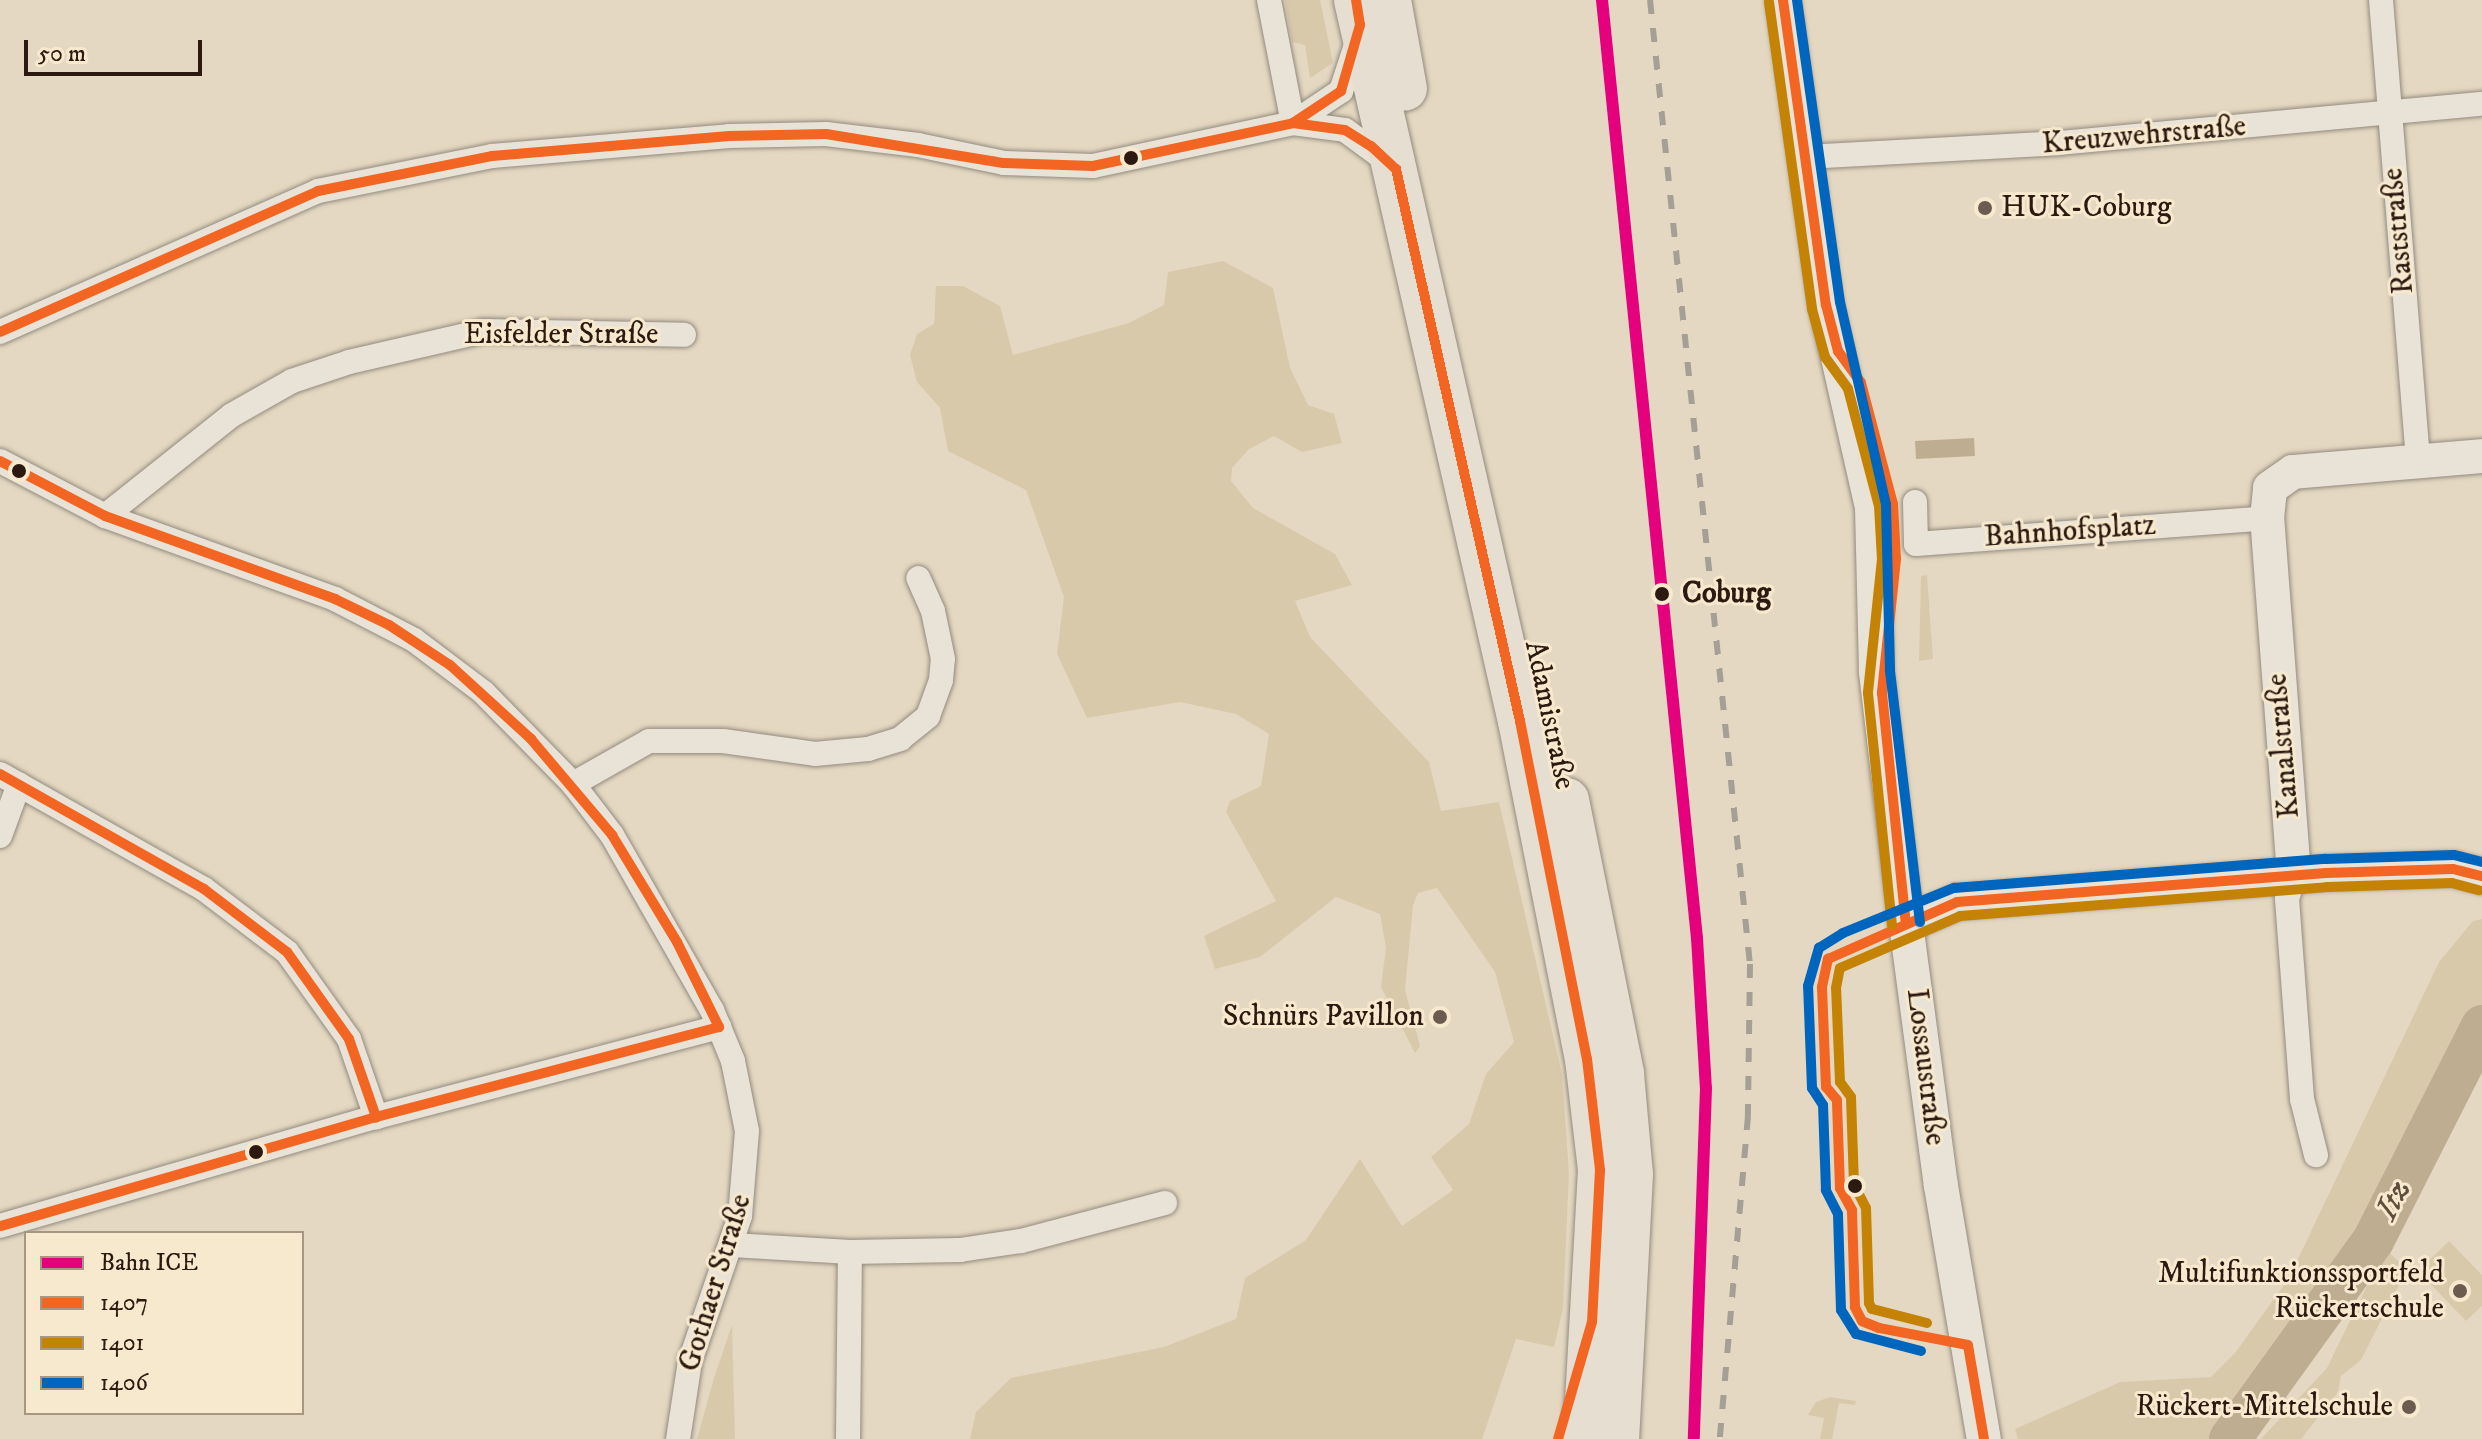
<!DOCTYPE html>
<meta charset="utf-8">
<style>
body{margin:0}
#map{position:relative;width:2482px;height:1439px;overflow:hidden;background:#e4d8c2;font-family:"IM FELL DW Pica",serif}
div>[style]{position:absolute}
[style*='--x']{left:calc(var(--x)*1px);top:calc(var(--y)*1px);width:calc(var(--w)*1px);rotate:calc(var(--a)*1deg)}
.green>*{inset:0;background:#d9c9ab}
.water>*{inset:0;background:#bfad92;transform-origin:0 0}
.river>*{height:42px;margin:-21px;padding:0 21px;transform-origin:21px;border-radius:21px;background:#bfad92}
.roads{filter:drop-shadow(0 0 2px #948b7e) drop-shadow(0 0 2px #948b7e)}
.street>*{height:24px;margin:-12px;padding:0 12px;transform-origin:12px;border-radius:12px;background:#e9e3d7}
.secondary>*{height:34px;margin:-17px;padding:0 17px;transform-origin:17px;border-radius:17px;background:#e9e3d7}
.highway>*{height:44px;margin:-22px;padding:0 22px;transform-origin:22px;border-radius:22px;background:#e5ded1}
.rail>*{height:6px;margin-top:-3px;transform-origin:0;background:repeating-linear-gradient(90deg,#a59f96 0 14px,transparent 0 28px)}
.bus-1>*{height:10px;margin:-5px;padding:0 5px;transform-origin:5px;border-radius:5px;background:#f26522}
.bus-2>*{height:10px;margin:-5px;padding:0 5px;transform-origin:5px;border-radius:5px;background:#c48304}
.bus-3>*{height:10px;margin:-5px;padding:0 5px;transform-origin:5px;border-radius:5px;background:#0065bd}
.rail-1>*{height:12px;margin:-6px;padding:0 6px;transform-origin:6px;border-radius:6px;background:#e5007d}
.dots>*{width:22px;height:22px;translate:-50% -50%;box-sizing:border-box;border:4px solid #f7e9ce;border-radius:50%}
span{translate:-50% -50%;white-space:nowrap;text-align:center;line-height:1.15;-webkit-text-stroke:6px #f7e9ce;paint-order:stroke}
.street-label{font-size:30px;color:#2c1a11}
.poi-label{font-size:30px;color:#2c1a11}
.left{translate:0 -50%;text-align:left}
.right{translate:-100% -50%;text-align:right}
.stop-label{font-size:30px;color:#2c1a11;font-weight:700}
.water-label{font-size:32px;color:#604e3c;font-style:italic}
.legend{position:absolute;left:24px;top:1231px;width:280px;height:184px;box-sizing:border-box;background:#f7e9ce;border:2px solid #a69682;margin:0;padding:10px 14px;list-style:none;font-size:24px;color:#2c1a11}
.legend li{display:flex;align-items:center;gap:16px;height:40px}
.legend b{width:40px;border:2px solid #a69682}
.scale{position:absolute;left:24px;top:40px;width:178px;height:36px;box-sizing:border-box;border:4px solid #2c1a11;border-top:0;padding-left:10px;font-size:24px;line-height:28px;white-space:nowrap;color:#2c1a11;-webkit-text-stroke:6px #f7e9ce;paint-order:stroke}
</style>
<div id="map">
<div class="green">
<div style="clip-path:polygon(1285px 0,1320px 0,1333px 63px,1310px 78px,1305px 45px,1292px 42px)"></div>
<div style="clip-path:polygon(1223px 261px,1273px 288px,1290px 368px,1308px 405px,1334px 414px,1342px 443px,1302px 452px,1274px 436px,1249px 449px,1232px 468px,1231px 481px,1253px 508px,1335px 554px,1352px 585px,1295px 601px,1310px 637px,1429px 762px,1441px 811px,1499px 802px,1562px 1074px,1569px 1174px,1563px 1309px,1554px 1347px,1516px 1339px,1482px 1439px,970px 1439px,976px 1412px,1011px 1378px,1164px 1347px,1236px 1319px,1245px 1278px,1306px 1240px,1360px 1159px,1402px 1226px,1453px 1190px,1431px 1157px,1469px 1124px,1486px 1074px,1514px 1042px,1495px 972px,1437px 888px,1418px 893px,1413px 905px,1405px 990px,1420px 1046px,1415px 1053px,1381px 987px,1386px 948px,1380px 914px,1336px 897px,1260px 957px,1215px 969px,1204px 936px,1276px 901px,1226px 812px,1230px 801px,1261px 786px,1269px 734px,1236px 714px,1180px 702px,1087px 718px,1057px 654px,1064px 597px,1026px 490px,948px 451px,940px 408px,917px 382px,910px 355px,917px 334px,934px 324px,936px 286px,963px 286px,1000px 306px,1013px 355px,1129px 323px,1164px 305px,1168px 272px)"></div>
<div style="clip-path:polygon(1927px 575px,1933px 659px,1919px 661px,1921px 576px)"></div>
<div style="clip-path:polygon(2482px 919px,2482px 1026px,2373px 1241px,2248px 1420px,2230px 1439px,2018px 1439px,2015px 1429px,2120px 1382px,2211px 1377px,2235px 1353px,2289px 1278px,2439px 962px,2473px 921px)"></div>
<div style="clip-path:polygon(2449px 1241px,2482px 1275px,2482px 1306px,2466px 1321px,2418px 1271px)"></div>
<div style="clip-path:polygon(2385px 1249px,2407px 1269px,2361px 1360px,2341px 1376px,2338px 1392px,2301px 1439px,2261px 1439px,2327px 1368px)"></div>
<div style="clip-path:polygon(732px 1325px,735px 1439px,697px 1439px,714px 1378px)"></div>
<div style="clip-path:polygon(1830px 1397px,1856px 1401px,1855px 1405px,1839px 1403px,1832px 1439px,1820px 1439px,1824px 1418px,1808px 1415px,1816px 1402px)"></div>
</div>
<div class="water">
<div style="left:1974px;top:438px;width:18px;height:59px;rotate:87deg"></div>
</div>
<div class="river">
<div style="--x:2230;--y:1439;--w:244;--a:-54.2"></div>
<div style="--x:2373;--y:1241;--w:241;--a:-63.1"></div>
</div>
<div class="roads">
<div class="street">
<div style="--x:1269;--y:0;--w:125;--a:79"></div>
<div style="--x:2381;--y:0;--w:463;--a:85.4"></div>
<div style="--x:1293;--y:123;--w:58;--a:-33.7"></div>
<div style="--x:1341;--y:91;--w:52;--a:-71.9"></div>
<div style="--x:1804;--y:157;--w:255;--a:-3.1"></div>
<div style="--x:2059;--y:143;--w:425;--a:-5.3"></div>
<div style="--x:0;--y:332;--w:348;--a:-23.9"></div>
<div style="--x:318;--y:191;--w:177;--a:-11.4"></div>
<div style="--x:492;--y:156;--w:238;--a:-4.8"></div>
<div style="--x:729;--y:136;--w:97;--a:-1.2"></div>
<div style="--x:826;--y:134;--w:93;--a:6.8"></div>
<div style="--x:918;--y:145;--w:88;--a:11.8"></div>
<div style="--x:1004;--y:163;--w:89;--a:1.9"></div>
<div style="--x:1093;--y:166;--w:205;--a:-12.1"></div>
<div style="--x:1293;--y:123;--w:52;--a:7.7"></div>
<div style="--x:1345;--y:130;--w:57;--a:36.5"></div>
<div style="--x:0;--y:461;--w:119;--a:27.6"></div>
<div style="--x:105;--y:516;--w:245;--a:19.8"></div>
<div style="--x:335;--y:599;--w:89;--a:27.4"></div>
<div style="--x:414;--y:640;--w:86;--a:37"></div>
<div style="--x:483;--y:692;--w:129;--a:45.6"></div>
<div style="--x:573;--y:784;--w:64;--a:52.6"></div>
<div style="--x:612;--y:835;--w:202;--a:60.3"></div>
<div style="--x:712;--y:1010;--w:55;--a:67.6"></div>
<div style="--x:733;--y:1061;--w:71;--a:78.7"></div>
<div style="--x:747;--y:1131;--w:85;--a:94.7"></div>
<div style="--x:740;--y:1216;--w:153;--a:109"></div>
<div style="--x:690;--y:1361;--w:79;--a:98.7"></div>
<div style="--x:1915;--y:502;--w:42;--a:88.6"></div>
<div style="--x:1916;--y:544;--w:352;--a:-4.2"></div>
<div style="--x:105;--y:516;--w:162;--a:-38.5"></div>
<div style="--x:232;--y:415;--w:69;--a:-29.5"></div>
<div style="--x:292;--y:381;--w:60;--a:-18.4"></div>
<div style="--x:349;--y:362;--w:138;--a:-13"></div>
<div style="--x:483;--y:331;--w:201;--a:1.1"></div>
<div style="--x:0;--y:774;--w:234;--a:29.4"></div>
<div style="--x:204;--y:889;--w:104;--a:37.2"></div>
<div style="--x:287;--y:952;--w:107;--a:54.5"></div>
<div style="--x:349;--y:1039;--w:83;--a:70.9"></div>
<div style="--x:573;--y:784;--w:87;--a:-29.5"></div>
<div style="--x:649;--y:741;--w:74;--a:0"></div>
<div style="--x:723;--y:741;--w:93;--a:8"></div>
<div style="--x:815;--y:754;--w:53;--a:-5.4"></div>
<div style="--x:868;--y:749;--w:34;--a:-17"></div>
<div style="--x:900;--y:739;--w:36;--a:-39"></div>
<div style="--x:928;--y:716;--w:38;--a:-70"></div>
<div style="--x:941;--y:680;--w:21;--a:-85"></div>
<div style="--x:943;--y:659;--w:49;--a:-101.8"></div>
<div style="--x:933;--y:611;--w:36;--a:-114"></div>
<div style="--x:0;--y:836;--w:55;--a:-69.9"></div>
<div style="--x:2294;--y:875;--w:25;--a:106"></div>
<div style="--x:2287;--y:899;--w:201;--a:85.7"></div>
<div style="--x:2302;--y:1099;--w:58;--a:76"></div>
<div style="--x:0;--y:1226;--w:391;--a:-16.2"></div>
<div style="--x:376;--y:1117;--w:355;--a:-14.7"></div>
<div style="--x:732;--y:1245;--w:118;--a:3.4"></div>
<div style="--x:850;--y:1252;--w:110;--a:-1"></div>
<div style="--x:960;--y:1250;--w:62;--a:-8.4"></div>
<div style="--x:1021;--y:1241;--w:149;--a:-14.8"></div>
<div style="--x:848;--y:1439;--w:187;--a:-89.4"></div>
</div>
<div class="secondary">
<div style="--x:1783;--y:0;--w:308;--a:82"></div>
<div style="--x:1826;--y:305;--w:207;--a:77.2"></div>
<div style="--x:1872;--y:507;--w:165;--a:88.6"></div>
<div style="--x:1876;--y:672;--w:254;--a:83.2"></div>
<div style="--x:1906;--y:924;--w:264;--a:82.4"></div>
<div style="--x:1941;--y:1186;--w:257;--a:80.4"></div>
<div style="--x:2294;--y:875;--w:358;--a:-94.3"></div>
<div style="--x:2267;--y:518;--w:30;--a:-84"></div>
<div style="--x:2270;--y:488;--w:28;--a:-35"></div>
<div style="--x:2293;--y:472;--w:190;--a:-4.8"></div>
<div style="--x:1906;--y:924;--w:56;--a:-23.3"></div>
<div style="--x:1957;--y:902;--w:370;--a:-4.5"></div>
<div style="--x:2326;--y:873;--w:127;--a:-1.8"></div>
<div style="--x:2453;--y:869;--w:30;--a:14"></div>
</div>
<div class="highway">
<div style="--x:1356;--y:0;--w:739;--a:77.19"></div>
<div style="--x:1520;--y:721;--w:345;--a:78.8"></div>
<div style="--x:1587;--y:1059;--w:112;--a:83.3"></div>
<div style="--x:1600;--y:1170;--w:269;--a:93.2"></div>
<div style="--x:1389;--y:0;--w:90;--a:79.8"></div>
<div style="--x:1567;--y:800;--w:279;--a:78.6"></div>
<div style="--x:1622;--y:1074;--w:100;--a:84.9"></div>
<div style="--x:1631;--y:1174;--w:265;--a:93"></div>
</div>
</div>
<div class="rail">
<div style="--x:1650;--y:0;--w:969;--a:84.08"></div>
<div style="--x:1750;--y:964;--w:152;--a:90.8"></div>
<div style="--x:1748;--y:1116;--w:324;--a:95"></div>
</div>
<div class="bus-1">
<div style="--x:1783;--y:0;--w:308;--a:82"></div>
<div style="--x:1826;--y:305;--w:48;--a:75.4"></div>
<div style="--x:1838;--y:351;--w:39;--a:54"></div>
<div style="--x:1861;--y:383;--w:125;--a:75.2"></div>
<div style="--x:1893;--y:504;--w:55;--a:86.9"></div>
<div style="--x:1896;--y:559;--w:135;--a:96"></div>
<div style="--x:1882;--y:693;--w:232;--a:84.1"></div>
<div style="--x:1293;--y:123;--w:58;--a:-33.7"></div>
<div style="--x:1341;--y:91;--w:69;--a:-73.9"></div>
<div style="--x:1360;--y:25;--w:25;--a:-99"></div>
<div style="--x:0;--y:332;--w:348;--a:-23.9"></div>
<div style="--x:318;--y:191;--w:177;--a:-11.4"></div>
<div style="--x:492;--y:156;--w:238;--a:-4.8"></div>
<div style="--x:729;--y:136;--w:97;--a:-1.2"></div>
<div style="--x:826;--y:134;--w:180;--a:9.3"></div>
<div style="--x:1004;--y:163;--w:89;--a:1.9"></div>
<div style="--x:1093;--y:166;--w:205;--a:-12.1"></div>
<div style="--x:1293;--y:123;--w:52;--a:7.7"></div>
<div style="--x:1345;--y:130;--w:31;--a:32"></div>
<div style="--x:1371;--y:146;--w:34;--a:43"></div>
<div style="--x:1396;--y:169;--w:566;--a:77.34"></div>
<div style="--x:1520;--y:721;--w:345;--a:78.8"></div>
<div style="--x:1587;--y:1059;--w:112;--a:83.3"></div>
<div style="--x:1600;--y:1170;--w:152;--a:93"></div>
<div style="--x:1592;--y:1322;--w:122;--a:106.2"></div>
<div style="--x:0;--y:461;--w:119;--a:27.6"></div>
<div style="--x:105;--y:516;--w:245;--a:19.8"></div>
<div style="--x:335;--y:599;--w:60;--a:25.7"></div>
<div style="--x:389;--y:625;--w:73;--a:33.3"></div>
<div style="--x:450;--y:665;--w:110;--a:42.4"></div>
<div style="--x:531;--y:739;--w:126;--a:49.8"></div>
<div style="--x:612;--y:835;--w:125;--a:58.7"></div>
<div style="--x:677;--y:942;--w:95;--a:63.7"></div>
<div style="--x:719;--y:1027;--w:355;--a:165.3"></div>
<div style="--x:376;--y:1117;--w:391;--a:163.8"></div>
<div style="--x:0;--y:774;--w:234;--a:29.4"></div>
<div style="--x:204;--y:889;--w:104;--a:37.2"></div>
<div style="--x:287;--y:952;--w:107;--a:54.5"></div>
<div style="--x:349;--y:1039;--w:83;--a:70.9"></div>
<div style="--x:1984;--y:1439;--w:95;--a:-99.7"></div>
<div style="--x:1968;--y:1345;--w:91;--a:-169.2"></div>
<div style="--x:1879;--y:1328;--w:18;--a:-158"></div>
<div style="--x:1862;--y:1321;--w:16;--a:-117"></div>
<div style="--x:1855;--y:1307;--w:97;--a:-91.8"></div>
<div style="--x:1852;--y:1210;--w:25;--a:-119"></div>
<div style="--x:1840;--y:1188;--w:88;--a:-92"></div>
<div style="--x:1837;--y:1100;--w:17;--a:-130"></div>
<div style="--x:1826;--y:1087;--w:100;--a:-92.3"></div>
<div style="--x:1822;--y:987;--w:29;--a:-78"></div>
<div style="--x:1828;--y:959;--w:141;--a:-23.8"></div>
<div style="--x:1957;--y:902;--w:370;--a:-4.5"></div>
<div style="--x:2326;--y:873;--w:127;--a:-1.8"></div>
<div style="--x:2453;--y:869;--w:30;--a:14"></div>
</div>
<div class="bus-2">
<div style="--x:1769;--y:2;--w:310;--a:82"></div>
<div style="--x:1812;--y:309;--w:50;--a:74.8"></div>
<div style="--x:1825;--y:357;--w:39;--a:54"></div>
<div style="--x:1848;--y:389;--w:121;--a:75.2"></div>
<div style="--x:1879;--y:506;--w:53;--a:86.8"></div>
<div style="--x:1882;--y:559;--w:135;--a:96"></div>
<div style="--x:1868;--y:693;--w:233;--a:84.1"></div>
<div style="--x:1927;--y:1323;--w:57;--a:-165.7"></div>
<div style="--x:1872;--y:1309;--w:7;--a:-117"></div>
<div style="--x:1869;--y:1303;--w:95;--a:-91.8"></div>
<div style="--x:1866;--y:1208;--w:27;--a:-117"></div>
<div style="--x:1854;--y:1184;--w:87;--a:-92"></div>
<div style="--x:1851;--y:1097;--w:19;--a:-126"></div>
<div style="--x:1840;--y:1082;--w:94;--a:-92.4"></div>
<div style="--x:1836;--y:988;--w:20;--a:-79"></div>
<div style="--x:1840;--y:968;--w:131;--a:-23.4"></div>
<div style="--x:1960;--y:916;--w:368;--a:-4.5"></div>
<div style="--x:2327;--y:887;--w:125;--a:-1.8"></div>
<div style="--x:2452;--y:883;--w:28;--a:15"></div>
</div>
<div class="bus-3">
<div style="--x:1797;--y:0;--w:305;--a:81.9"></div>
<div style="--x:1840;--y:302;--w:208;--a:77.2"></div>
<div style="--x:1886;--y:505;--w:166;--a:88.6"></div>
<div style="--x:1890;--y:671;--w:253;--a:83.2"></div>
<div style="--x:1921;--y:1351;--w:67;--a:-165.3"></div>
<div style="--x:1856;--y:1334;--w:28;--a:-122"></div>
<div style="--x:1841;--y:1310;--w:96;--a:-91.8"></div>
<div style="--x:1838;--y:1214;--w:27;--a:-117"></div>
<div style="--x:1826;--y:1190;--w:85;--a:-92"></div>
<div style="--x:1823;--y:1105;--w:20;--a:-123"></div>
<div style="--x:1812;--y:1088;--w:102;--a:-92.2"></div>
<div style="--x:1808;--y:986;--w:40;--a:-74"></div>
<div style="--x:1819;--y:948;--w:28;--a:-32"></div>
<div style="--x:1843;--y:933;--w:120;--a:-22.1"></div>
<div style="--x:1954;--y:888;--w:373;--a:-4.5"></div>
<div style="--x:2326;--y:859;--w:128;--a:-1.8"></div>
<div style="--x:2454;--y:855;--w:29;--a:14"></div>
</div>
<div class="rail-1">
<div style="--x:1602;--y:0;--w:943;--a:84.22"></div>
<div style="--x:1697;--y:938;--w:150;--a:86.6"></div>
<div style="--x:1706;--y:1088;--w:351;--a:92"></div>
</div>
<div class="dots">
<div style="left:1131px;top:158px;background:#2c1a11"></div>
<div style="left:1985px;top:208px;background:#6c5c4f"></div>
<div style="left:19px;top:471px;background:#2c1a11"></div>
<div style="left:1662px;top:594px;background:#2c1a11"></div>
<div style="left:1440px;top:1017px;background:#6c5c4f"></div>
<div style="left:256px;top:1152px;background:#2c1a11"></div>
<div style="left:1855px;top:1186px;background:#2c1a11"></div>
<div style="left:2460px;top:1291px;background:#6c5c4f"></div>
<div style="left:2409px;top:1407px;background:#6c5c4f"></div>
</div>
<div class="street-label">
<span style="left:2144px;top:136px;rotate:-5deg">Kreuzwehrstraße</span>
<span style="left:2399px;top:231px;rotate:-95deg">Raststraße</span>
<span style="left:561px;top:335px">Eisfelder Straße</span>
<span style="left:2070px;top:532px;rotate:-4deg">Bahnhofsplatz</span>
<span style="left:1549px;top:715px;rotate:78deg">Adamistraße</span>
<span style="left:2284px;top:746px;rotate:-95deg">Kanalstraße</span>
<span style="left:1925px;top:1067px;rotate:83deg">Lossaustraße</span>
<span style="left:716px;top:1283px;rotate:-73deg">Gothaer Straße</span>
</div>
<div class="poi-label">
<span class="left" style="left:2001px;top:208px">HUK-Coburg</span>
<span class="right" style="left:1424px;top:1017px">Schnürs Pavillon</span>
<span class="right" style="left:2444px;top:1291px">Multifunktionssportfeld<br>Rückertschule</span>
<span class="right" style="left:2393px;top:1407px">Rückert-Mittelschule</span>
</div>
<div class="stop-label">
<span class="left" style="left:1682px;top:594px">Coburg</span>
</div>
<div class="water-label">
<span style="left:2394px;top:1200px;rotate:-63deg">Itz</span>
</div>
<ul class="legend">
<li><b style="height:10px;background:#e5007d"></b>Bahn ICE</li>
<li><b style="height:10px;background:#f26522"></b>1407</li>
<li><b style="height:10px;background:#c48304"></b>1401</li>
<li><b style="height:10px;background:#0065bd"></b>1406</li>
</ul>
<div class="scale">50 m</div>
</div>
